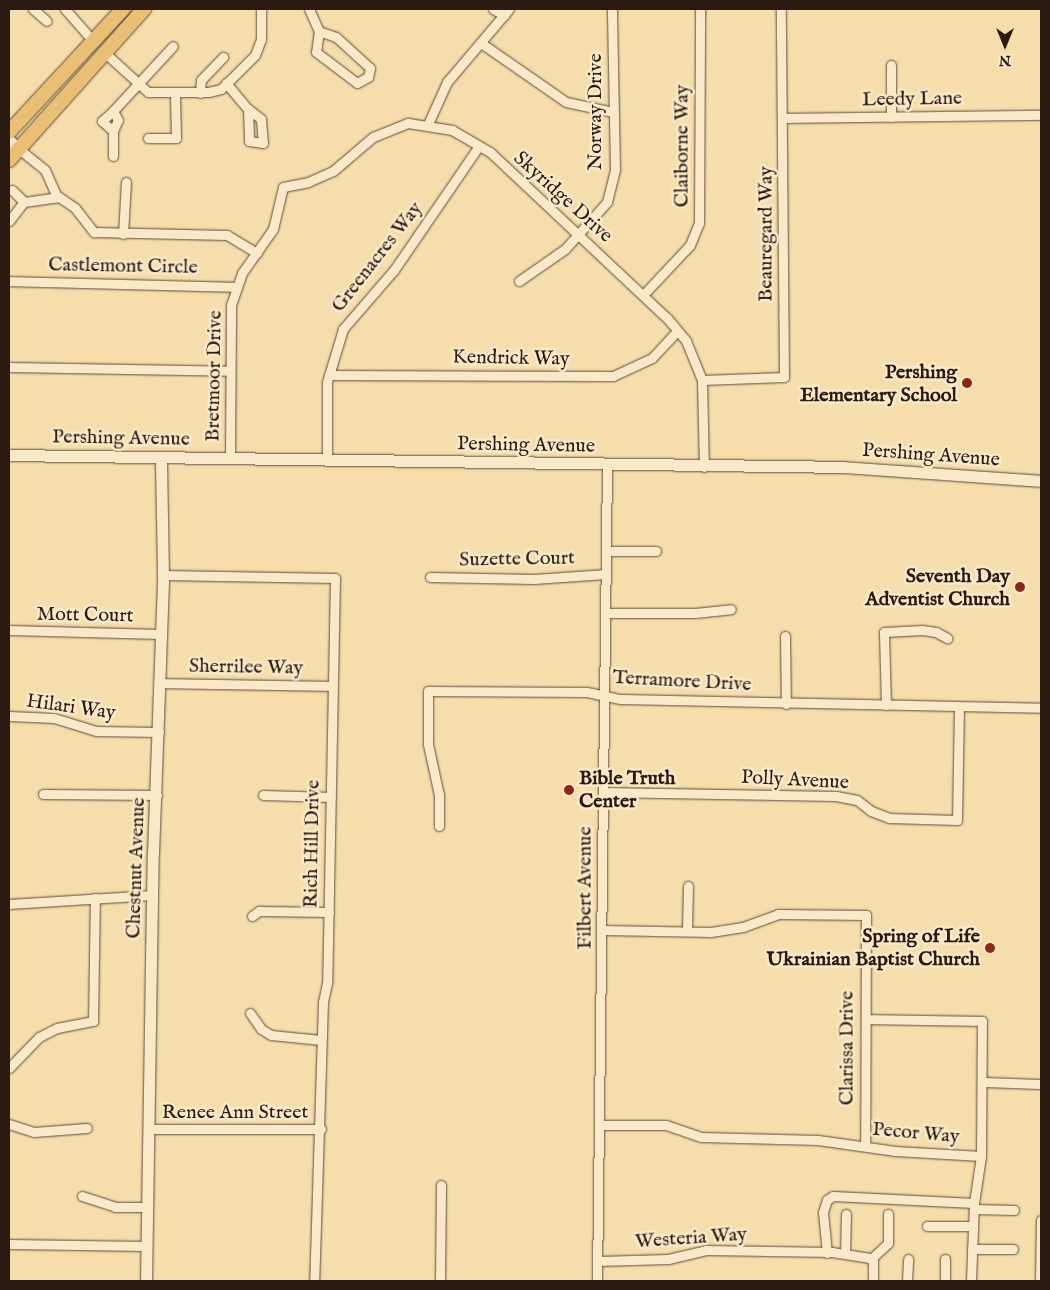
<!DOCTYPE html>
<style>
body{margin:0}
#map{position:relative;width:1050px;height:1290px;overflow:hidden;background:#f6ddac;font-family:"IM FELL English",serif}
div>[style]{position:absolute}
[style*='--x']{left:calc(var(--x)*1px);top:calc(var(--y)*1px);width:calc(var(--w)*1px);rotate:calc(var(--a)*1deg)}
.roads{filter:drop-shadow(0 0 1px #5d4b38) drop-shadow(0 0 1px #5d4b38)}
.minor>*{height:9px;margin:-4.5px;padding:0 4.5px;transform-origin:4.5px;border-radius:4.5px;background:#f9e9c9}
.tertiary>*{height:11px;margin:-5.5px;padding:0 5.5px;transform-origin:5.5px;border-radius:5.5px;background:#f9e9c9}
.primary>*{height:14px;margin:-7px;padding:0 7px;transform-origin:7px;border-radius:7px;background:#ebbe76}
.dots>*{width:14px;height:14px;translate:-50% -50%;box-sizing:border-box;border:2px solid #f9e9c9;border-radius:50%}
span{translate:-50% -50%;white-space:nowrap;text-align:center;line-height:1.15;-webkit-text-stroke:5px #f9e9c9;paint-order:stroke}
.street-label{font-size:20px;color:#2a1a11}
.poi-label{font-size:20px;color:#2a1a11;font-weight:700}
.right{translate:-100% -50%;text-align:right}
.left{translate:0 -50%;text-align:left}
.frame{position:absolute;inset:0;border:10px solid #2a1a11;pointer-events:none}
.north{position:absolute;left:980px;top:20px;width:50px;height:50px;-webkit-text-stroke:4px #f9e9c9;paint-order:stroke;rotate:180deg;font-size:14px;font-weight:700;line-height:20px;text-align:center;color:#2a1a11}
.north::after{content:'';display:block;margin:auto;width:18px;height:22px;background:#2a1a11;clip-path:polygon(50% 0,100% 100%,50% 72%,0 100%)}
</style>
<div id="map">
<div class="roads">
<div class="minor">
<div style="--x:33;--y:9;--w:18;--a:41"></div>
<div style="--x:65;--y:9;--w:43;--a:48.8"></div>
<div style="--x:309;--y:9;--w:24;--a:66"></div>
<div style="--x:319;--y:31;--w:21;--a:98"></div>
<div style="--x:316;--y:52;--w:51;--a:37.1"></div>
<div style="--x:357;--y:83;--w:13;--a:-29"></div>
<div style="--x:368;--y:77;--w:9;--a:-77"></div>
<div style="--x:370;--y:68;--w:46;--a:-137.6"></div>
<div style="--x:336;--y:37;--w:18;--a:-161"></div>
<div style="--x:493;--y:9;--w:13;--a:29"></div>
<div style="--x:481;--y:43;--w:103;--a:34.8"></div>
<div style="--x:566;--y:102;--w:48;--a:12"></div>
<div style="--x:104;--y:52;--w:59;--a:42.3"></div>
<div style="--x:148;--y:92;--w:60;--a:0"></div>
<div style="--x:208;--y:92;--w:13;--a:-13"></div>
<div style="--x:221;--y:89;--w:48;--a:-45"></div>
<div style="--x:255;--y:55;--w:17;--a:-69"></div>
<div style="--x:261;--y:39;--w:30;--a:-90"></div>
<div style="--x:226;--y:83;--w:34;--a:50"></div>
<div style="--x:248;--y:109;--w:32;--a:88"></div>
<div style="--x:249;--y:141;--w:14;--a:8"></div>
<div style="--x:263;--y:143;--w:24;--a:-95"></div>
<div style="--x:261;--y:119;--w:16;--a:-142"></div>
<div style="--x:200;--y:93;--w:13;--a:-86"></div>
<div style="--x:201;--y:80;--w:32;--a:-46"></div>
<div style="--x:113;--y:111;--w:15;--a:138"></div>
<div style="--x:102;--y:121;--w:15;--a:42"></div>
<div style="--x:113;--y:131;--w:12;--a:-66"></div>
<div style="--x:118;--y:120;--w:10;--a:-119"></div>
<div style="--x:113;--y:111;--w:88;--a:-47.3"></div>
<div style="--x:891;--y:117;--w:52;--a:-90"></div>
<div style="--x:783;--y:118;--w:258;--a:-0.7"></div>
<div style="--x:428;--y:124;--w:46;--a:-65.7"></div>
<div style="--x:447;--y:82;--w:96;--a:-49.7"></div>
<div style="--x:113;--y:131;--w:25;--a:90"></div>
<div style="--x:148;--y:138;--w:28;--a:0"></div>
<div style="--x:176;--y:138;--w:45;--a:-91.3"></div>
<div style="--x:19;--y:149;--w:33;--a:39"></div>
<div style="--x:45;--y:170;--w:27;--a:66"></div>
<div style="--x:56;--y:195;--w:23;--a:34"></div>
<div style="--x:75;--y:208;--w:31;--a:52"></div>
<div style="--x:94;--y:232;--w:133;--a:1.3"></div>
<div style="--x:227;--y:235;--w:35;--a:31"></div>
<div style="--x:12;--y:190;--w:17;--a:45"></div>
<div style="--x:9;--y:221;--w:24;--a:-52"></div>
<div style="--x:24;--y:202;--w:34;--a:-8"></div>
<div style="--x:123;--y:234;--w:52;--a:-86.7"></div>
<div style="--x:9;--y:281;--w:227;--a:1.5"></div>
<div style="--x:519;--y:281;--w:56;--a:-34.8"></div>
<div style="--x:565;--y:249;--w:63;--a:-48.2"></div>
<div style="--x:607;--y:202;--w:34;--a:-76"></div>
<div style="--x:615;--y:169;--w:160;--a:-91.1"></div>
<div style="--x:644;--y:294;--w:67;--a:-46.8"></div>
<div style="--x:690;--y:245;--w:24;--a:-68"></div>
<div style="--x:699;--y:223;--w:214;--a:-89.7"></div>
<div style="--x:9;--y:367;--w:221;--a:1"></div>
<div style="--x:329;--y:375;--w:284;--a:0.2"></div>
<div style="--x:613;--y:376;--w:43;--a:-24.8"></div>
<div style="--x:652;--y:358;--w:37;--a:-47"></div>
<div style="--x:702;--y:380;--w:82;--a:-2.1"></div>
<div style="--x:784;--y:377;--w:368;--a:-90.5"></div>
<div style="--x:230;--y:458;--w:153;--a:-89.6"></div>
<div style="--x:231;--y:305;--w:34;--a:-71"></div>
<div style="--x:242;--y:273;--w:54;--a:-54.8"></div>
<div style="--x:273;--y:229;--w:43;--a:-76.6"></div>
<div style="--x:283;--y:187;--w:25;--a:-11"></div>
<div style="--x:308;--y:182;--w:27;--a:-24"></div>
<div style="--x:333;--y:171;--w:52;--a:-40.4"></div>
<div style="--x:373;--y:137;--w:38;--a:-22"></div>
<div style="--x:408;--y:123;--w:45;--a:9"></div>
<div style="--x:452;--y:130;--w:44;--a:30.1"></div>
<div style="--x:490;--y:152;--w:243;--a:43.2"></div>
<div style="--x:667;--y:318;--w:30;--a:50"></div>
<div style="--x:686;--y:341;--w:42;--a:67.7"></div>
<div style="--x:702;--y:380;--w:87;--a:88.7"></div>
<div style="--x:327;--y:459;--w:77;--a:-90"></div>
<div style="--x:327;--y:382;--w:55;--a:-73.2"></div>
<div style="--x:343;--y:329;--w:78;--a:-49.2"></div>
<div style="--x:394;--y:270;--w:150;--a:-55.6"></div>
<div style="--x:606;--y:551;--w:50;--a:0"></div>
<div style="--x:163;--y:575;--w:172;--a:1"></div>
<div style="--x:335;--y:578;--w:405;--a:91.1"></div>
<div style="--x:327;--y:983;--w:19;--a:102"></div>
<div style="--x:323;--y:1002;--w:279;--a:91.8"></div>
<div style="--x:430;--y:577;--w:104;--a:1.1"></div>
<div style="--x:534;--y:579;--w:72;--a:-4"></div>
<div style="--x:606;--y:613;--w:89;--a:0"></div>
<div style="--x:695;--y:613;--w:36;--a:-6"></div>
<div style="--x:9;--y:630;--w:151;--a:1.5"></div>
<div style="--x:785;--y:636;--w:68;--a:89.2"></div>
<div style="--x:159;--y:683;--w:173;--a:1"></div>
<div style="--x:886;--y:705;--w:73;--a:-91.6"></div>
<div style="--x:884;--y:632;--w:38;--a:-3"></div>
<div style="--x:922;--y:630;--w:14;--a:8"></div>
<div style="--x:936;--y:632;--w:13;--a:29"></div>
<div style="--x:9;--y:716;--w:45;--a:2.5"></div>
<div style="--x:54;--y:718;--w:44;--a:17.2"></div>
<div style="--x:96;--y:731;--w:63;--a:0.9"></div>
<div style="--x:603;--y:792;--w:233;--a:1"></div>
<div style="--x:836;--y:796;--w:21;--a:11"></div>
<div style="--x:857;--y:800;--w:18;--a:38"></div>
<div style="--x:871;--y:811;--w:19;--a:21"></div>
<div style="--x:889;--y:818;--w:68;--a:1.7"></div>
<div style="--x:957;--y:820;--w:112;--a:-89"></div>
<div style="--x:43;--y:794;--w:114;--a:0.5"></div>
<div style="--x:263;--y:795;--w:68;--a:1.7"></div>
<div style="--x:439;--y:826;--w:31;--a:-90"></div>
<div style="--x:439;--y:795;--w:52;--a:-102.2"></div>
<div style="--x:428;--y:744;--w:53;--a:-90"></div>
<div style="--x:428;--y:691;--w:159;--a:0.4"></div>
<div style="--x:587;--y:692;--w:35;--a:12"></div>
<div style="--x:621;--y:699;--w:420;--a:1.2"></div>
<div style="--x:9;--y:904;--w:144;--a:-3.6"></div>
<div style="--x:252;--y:916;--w:9;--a:-36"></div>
<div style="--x:259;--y:911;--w:70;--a:0.8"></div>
<div style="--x:603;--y:930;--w:108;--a:1.1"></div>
<div style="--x:711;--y:932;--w:32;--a:-9"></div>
<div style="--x:743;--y:927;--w:37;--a:-20"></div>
<div style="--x:778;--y:914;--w:88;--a:0.7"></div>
<div style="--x:866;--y:915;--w:231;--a:90.2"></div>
<div style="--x:687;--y:930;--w:44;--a:-88.7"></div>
<div style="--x:250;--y:1013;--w:19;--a:55"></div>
<div style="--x:261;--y:1029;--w:12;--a:31"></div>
<div style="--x:271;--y:1035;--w:50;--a:5.7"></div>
<div style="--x:9;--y:1068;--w:43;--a:-45.9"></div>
<div style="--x:39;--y:1037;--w:20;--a:-27"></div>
<div style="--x:57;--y:1028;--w:37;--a:-11"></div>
<div style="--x:93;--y:1021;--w:123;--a:-89.1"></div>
<div style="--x:983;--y:1082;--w:58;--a:2"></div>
<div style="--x:9;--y:1124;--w:26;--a:18"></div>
<div style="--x:34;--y:1132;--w:53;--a:-4.3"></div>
<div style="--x:599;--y:1125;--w:67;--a:0"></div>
<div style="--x:666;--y:1125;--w:37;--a:19"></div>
<div style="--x:701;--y:1137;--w:117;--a:1.5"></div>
<div style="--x:818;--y:1140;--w:78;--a:8.1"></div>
<div style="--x:895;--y:1151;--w:86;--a:3.3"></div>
<div style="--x:981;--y:1156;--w:135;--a:-89.6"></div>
<div style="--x:982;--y:1021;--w:116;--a:-179"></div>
<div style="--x:149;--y:1129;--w:172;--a:0"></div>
<div style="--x:82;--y:1196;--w:35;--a:18"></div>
<div style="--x:115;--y:1207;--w:32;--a:0"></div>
<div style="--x:974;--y:1209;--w:40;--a:1.4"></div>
<div style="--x:927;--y:1226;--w:46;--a:0"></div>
<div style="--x:9;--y:1244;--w:137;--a:0.8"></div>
<div style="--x:972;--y:1249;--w:41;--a:0"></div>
<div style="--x:827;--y:1253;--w:41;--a:-95.6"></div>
<div style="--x:823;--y:1212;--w:13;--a:-72"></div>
<div style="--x:827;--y:1200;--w:7;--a:-34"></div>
<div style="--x:833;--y:1196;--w:141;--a:2.8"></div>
<div style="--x:845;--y:1254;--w:40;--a:-88.6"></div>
<div style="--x:871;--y:1259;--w:23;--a:-43"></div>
<div style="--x:888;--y:1243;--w:29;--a:-90"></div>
<div style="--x:598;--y:1261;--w:70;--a:-1.6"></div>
<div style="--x:668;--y:1259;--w:39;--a:-13"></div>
<div style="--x:706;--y:1250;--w:126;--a:0.9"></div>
<div style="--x:832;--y:1252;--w:37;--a:9"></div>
<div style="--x:869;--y:1258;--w:5;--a:37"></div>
<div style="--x:873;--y:1261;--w:20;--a:90"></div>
<div style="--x:440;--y:1281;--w:96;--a:-89.4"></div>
<div style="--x:597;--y:1281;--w:816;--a:-89.3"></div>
<div style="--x:907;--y:1281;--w:22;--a:-87"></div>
<div style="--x:945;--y:1281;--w:22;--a:-90"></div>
<div style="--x:971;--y:1281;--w:78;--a:-87.8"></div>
<div style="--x:974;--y:1203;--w:48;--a:-81.5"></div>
<div style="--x:1040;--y:1281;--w:61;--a:-89.1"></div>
</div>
<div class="tertiary">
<div style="--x:9;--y:140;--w:13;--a:42"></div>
<div style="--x:9;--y:455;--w:834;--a:0.82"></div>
<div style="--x:843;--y:467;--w:198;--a:4"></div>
<div style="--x:146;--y:1281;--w:427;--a:-89.1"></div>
<div style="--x:153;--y:854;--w:279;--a:-87.9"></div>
<div style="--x:163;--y:575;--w:118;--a:-91"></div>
</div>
<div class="primary">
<div style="--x:9;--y:132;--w:168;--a:-47.2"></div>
<div style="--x:9;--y:160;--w:203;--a:-48.2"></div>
</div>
</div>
<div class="dots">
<div style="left:967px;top:383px;background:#8f2418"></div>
<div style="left:1020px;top:587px;background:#8f2418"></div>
<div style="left:569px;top:790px;background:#8f2418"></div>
<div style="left:990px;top:948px;background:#8f2418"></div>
</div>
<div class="street-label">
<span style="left:912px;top:99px;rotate:-1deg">Leedy Lane</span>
<span style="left:595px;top:112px;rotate:-90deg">Norway Drive</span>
<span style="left:682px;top:146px;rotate:-90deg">Claiborne Way</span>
<span style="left:563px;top:197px;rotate:42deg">Skyridge Drive</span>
<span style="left:766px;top:234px;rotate:-90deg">Beauregard Way</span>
<span style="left:377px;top:257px;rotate:-52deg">Greenacres Way</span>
<span style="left:123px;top:266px;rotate:1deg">Castlemont Circle</span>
<span style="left:511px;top:358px;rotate:1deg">Kendrick Way</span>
<span style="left:214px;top:376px;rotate:-89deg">Bretmoor Drive</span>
<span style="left:121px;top:438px;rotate:1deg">Pershing Avenue</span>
<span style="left:526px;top:445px;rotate:1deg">Pershing Avenue</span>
<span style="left:931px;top:455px;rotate:4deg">Pershing Avenue</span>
<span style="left:517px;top:559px;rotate:-1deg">Suzette Court</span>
<span style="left:85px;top:615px;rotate:1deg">Mott Court</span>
<span style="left:246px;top:667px;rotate:1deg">Sherrilee Way</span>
<span style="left:682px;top:681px;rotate:3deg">Terramore Drive</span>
<span style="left:71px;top:707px;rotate:8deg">Hilari Way</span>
<span style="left:795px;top:780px;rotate:3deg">Polly Avenue</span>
<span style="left:312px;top:844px;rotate:-89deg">Rich Hill Drive</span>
<span style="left:136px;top:868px;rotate:-88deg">Chestnut Avenue</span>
<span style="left:585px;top:888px;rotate:-90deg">Filbert Avenue</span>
<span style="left:847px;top:1048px;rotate:-90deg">Clarissa Drive</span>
<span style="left:235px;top:1112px">Renee Ann Street</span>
<span style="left:916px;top:1133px;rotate:5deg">Pecor Way</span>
<span style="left:691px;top:1238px;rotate:-4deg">Westeria Way</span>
</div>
<div class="poi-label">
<span class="right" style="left:957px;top:384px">Pershing<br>Elementary School</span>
<span class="right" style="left:1010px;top:588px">Seventh Day<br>Adventist Church</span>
<span class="left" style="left:579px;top:790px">Bible Truth<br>Center</span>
<span class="right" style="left:980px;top:948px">Spring of Life<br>Ukrainian Baptist Church</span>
</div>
<div class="frame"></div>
<div class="north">N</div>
</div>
